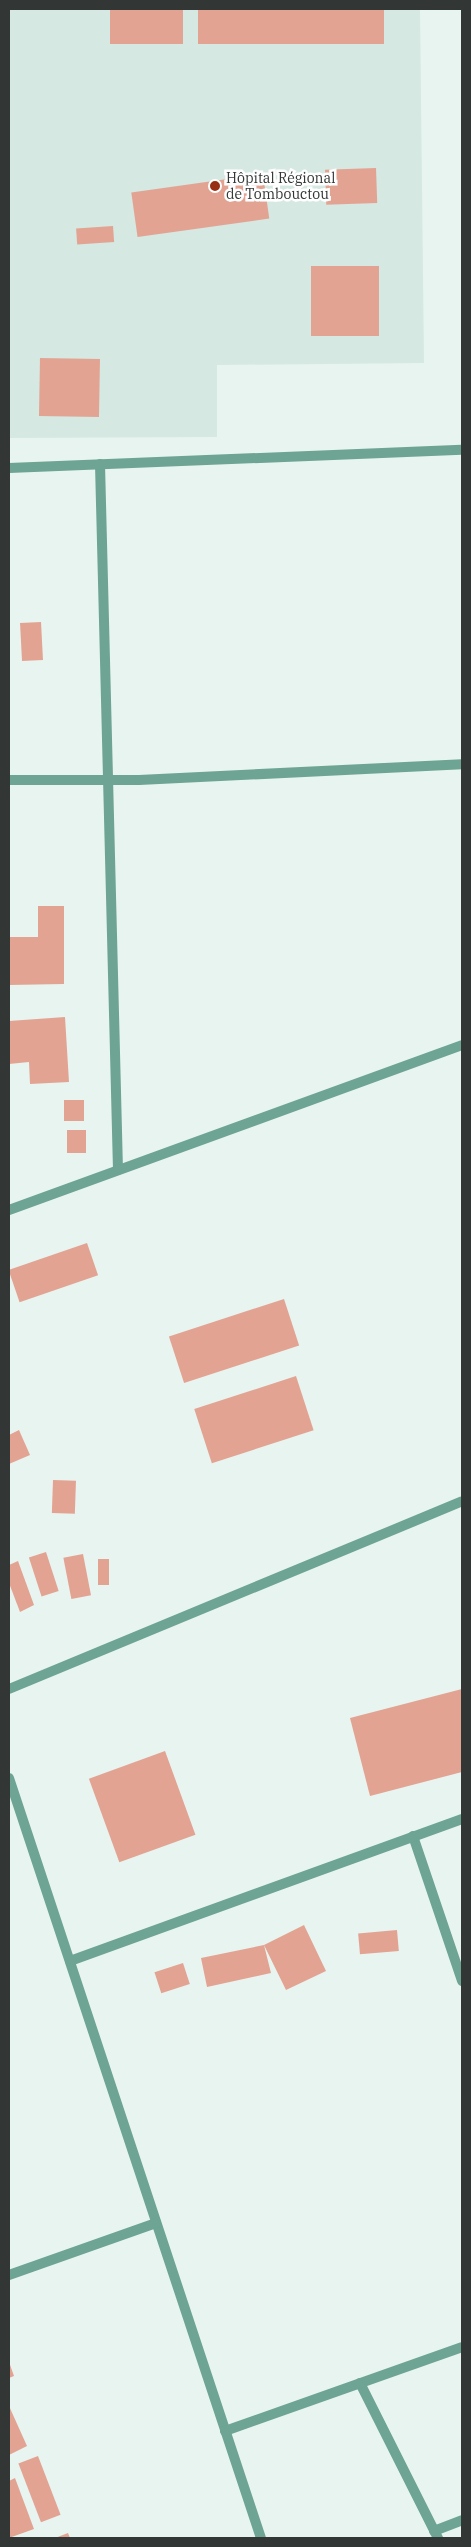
<!DOCTYPE html>
<meta charset="utf-8">
<style>
body{margin:0}
#map{position:relative;width:471px;height:2547px;overflow:hidden;background:#e8f4f0;font-family:"IBM Plex Serif",serif}
div>[style]{position:absolute}
[style*='--x']{left:calc(var(--x)*1px);top:calc(var(--y)*1px);width:calc(var(--w)*1px);rotate:calc(var(--a)*1deg)}
.built>*{inset:0;background:#d5e8e1}
.building>*{inset:0;background:#e3a392;transform-origin:0 0}
.minor>*{height:10px;margin:-5px;padding:0 5px;transform-origin:5px;border-radius:5px;background:#6da493}
.dots>*{width:14px;height:14px;translate:-50% -50%;box-sizing:border-box;border:2px solid #fff;border-radius:50%}
span{translate:-50% -50%;white-space:nowrap;text-align:center;line-height:1.15;-webkit-text-stroke:5px #fff;paint-order:stroke}
.poi-label{font-size:14px;color:#323635}
.left{translate:0 -50%;text-align:left}
.frame{position:absolute;inset:0;border:10px solid #323635;pointer-events:none}
</style>
<div id="map">
<div class="built">
<div style="clip-path:polygon(9px 9px,420px 9px,424px 363px,217px 365px,217px 437px,9px 438px)"></div>
</div>
<div class="building">
<div style="left:110px;top:9px;width:73px;height:35px"></div>
<div style="left:198px;top:9px;width:186px;height:35px"></div>
<div style="left:376px;top:168px;width:35px;height:51px;rotate:88deg"></div>
<div style="left:263px;top:174px;width:45px;height:133px;rotate:82deg"></div>
<div style="left:113px;top:226px;width:16px;height:37px;rotate:86deg"></div>
<div style="left:379px;top:266px;width:70px;height:68px;rotate:90deg"></div>
<div style="left:40px;top:358px;width:60px;height:58px;rotate:1deg"></div>
<div style="left:41px;top:622px;width:38px;height:21px;rotate:87deg"></div>
<div style="clip-path:polygon(38px 906px,64px 906px,64px 984px,9px 985px,9px 937px,38px 937px)"></div>
<div style="clip-path:polygon(65px 1017px,69px 1082px,30px 1084px,29px 1062px,9px 1064px,9px 1021px)"></div>
<div style="left:64px;top:1100px;width:20px;height:21px"></div>
<div style="left:67px;top:1130px;width:19px;height:23px"></div>
<div style="left:87px;top:1243px;width:34px;height:83px;rotate:71deg"></div>
<div style="left:284px;top:1299px;width:49px;height:121px;rotate:72deg"></div>
<div style="left:296px;top:1376px;width:57px;height:107px;rotate:72deg"></div>
<div style="clip-path:polygon(19px 1430px,30px 1455px,9px 1464px,9px 1435px)"></div>
<div style="left:53px;top:1480px;width:23px;height:33px;rotate:2deg"></div>
<div style="left:46px;top:1552px;width:41px;height:18px;rotate:72deg"></div>
<div style="left:83px;top:1554px;width:42px;height:20px;rotate:79deg"></div>
<div style="left:98px;top:1559px;width:11px;height:26px"></div>
<div style="clip-path:polygon(18px 1561px,34px 1605px,20px 1612px,9px 1583px,9px 1565px)"></div>
<div style="clip-path:polygon(462px 1689px,462px 1772px,370px 1796px,350px 1718px)"></div>
<div style="left:165px;top:1751px;width:89px;height:81px;rotate:70deg"></div>
<div style="clip-path:polygon(304px 1925px,326px 1971px,286px 1990px,264px 1945px,271px 1973px,207px 1987px,201px 1958px,264px 1945px)"></div>
<div style="left:397px;top:1930px;width:21px;height:39px;rotate:85deg"></div>
<div style="left:183px;top:1963px;width:22px;height:30px;rotate:72deg"></div>
<div style="clip-path:polygon(9px 2362px,14px 2376px,9px 2378px)"></div>
<div style="clip-path:polygon(9px 2406px,27px 2446px,9px 2455px)"></div>
<div style="left:38px;top:2456px;width:63px;height:21px;rotate:69deg"></div>
<div style="clip-path:polygon(15px 2478px,34px 2529px,9px 2538px,9px 2481px)"></div>
<div style="clip-path:polygon(68px 2533px,70px 2538px,55px 2538px)"></div>
</div>
<div class="minor">
<div style="--x:100;--y:464;--w:706;--a:88.54"></div>
<div style="--x:9;--y:468;--w:453;--a:-2.3"></div>
<div style="--x:9;--y:780;--w:130;--a:0"></div>
<div style="--x:139;--y:780;--w:323;--a:-2.8"></div>
<div style="--x:9;--y:1210;--w:482;--a:-20"></div>
<div style="--x:9;--y:1689;--w:490;--a:-22.5"></div>
<div style="--x:9;--y:1778;--w:801;--a:71.66"></div>
<div style="--x:413;--y:1836;--w:153;--a:71.3"></div>
<div style="--x:70;--y:1961;--w:417;--a:-19.9"></div>
<div style="--x:9;--y:2275;--w:156;--a:-19.5"></div>
<div style="--x:360;--y:2383;--w:174;--a:63.3"></div>
<div style="--x:225;--y:2431;--w:251;--a:-19.5"></div>
<div style="--x:434;--y:2531;--w:30;--a:-21"></div>
</div>
<div class="dots">
<div style="left:215px;top:186px;background:#973014"></div>
</div>
<div class="poi-label">
<span class="left" style="left:226px;top:186px">Hôpital Régional<br>de Tombouctou</span>
</div>
<div class="frame"></div>
</div>
